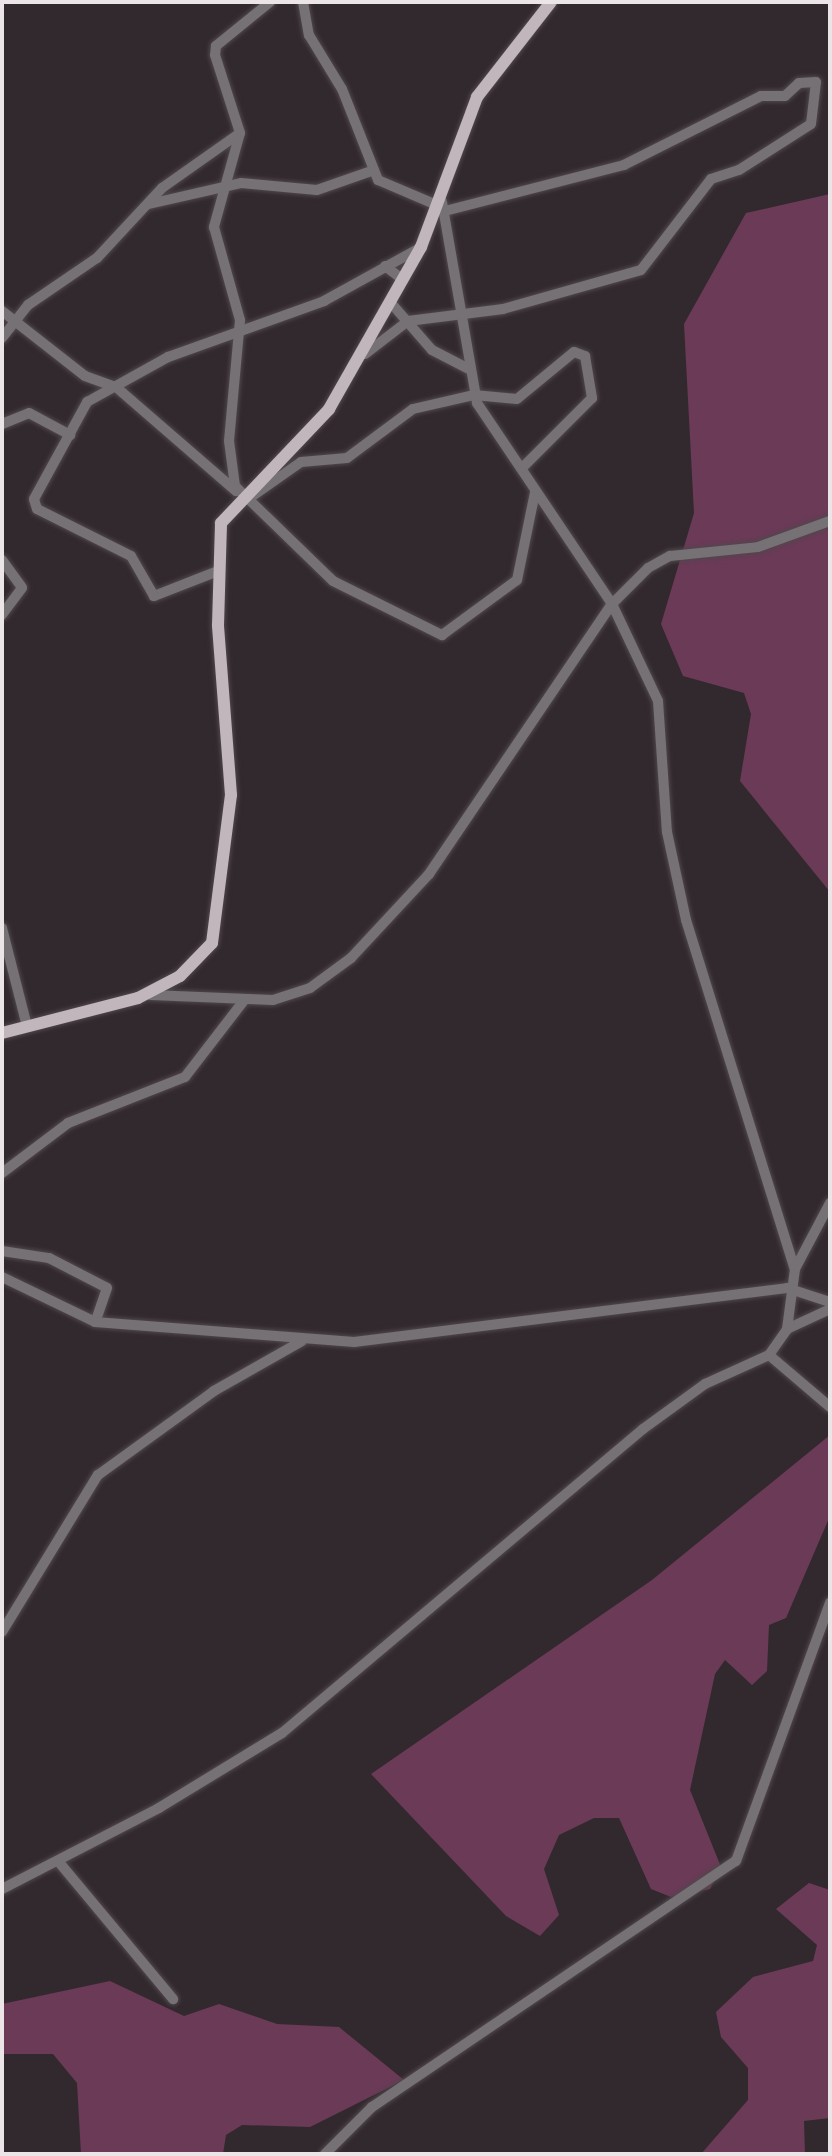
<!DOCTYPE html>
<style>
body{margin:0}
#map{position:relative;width:832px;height:2156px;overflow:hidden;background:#32292e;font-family:Jost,sans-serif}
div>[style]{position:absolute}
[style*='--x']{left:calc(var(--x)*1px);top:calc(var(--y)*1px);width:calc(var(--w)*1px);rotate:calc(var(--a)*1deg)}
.green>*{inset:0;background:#6b3a57}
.roads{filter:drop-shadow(0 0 2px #50474c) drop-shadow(0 0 2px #50474c)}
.minor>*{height:10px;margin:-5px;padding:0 5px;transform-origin:5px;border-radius:5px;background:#767174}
.major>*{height:12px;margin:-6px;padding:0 6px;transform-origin:6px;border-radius:6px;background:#c0b6bb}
span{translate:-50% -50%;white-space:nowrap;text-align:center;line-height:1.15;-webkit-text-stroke:6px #281f24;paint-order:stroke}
.frame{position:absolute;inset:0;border:4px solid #ebe5e8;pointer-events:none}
</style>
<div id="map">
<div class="green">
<div style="clip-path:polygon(830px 194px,830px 892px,740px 781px,751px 714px,744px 693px,683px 676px,661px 624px,694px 513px,684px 324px,746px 213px)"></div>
<div style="clip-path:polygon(830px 1435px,830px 1516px,786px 1618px,769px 1625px,767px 1671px,752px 1685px,725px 1660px,715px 1674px,690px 1790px,721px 1867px,710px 1889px,671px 1897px,651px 1889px,619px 1818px,594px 1818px,559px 1835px,544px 1869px,559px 1915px,540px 1936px,506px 1916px,371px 1774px,652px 1580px)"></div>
<div style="clip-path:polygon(809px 1883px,830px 1890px,830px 2118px,804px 2121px,805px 2154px,701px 2154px,748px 2100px,748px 2068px,721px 2037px,716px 2012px,753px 1977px,813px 1961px,817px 1945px,776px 1909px)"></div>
<div style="clip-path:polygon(110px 1981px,184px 2016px,219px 2004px,277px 2024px,339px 2027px,404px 2080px,310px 2127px,242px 2125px,226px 2135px,223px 2154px,81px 2154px,77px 2083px,53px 2054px,2px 2054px,2px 2004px)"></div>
</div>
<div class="roads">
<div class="minor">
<div style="--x:270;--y:2;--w:70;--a:140.8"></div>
<div style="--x:216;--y:46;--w:9;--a:96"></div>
<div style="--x:215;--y:55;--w:82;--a:72.2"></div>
<div style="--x:240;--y:133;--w:98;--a:105.5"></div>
<div style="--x:214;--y:227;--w:97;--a:74.4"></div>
<div style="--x:240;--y:320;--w:121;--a:95.2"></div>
<div style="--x:229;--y:441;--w:45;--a:82.4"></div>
<div style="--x:235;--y:486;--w:136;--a:44.1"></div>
<div style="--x:333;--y:581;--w:122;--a:26.4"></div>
<div style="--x:442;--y:635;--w:93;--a:-36.3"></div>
<div style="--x:517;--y:580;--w:90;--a:-78.4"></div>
<div style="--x:303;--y:2;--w:34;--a:80"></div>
<div style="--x:309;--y:35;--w:63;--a:58.6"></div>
<div style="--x:342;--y:89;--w:98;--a:68.4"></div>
<div style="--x:378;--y:180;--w:66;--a:23.1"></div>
<div style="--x:442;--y:202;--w:204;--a:80.1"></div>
<div style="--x:477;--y:403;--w:242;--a:56.1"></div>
<div style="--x:612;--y:604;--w:107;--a:64.6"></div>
<div style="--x:658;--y:701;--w:131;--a:86.1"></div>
<div style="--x:667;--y:832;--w:90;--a:77.8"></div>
<div style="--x:686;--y:920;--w:366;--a:72.7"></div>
<div style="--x:795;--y:1269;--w:61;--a:97.6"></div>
<div style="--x:149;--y:204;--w:94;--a:-12.9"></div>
<div style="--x:241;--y:183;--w:76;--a:5.3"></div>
<div style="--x:317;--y:190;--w:60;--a:-19.3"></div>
<div style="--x:385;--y:266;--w:21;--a:37"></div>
<div style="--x:391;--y:303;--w:62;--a:48.9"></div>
<div style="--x:432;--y:350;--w:42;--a:27.2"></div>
<div style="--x:2;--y:311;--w:105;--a:38.1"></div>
<div style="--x:85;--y:376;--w:33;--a:20"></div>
<div style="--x:116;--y:387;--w:159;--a:40.9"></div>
<div style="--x:2;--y:338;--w:42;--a:-51.8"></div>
<div style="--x:28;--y:305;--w:83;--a:-34.3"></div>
<div style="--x:97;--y:258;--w:96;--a:-47.1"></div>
<div style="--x:162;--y:188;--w:95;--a:-35.2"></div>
<div style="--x:365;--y:354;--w:54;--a:-37.5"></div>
<div style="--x:408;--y:321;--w:96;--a:-7.2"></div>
<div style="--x:503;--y:309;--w:143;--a:-15.8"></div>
<div style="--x:641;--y:270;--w:115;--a:-52.4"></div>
<div style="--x:711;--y:179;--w:29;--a:-18"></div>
<div style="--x:739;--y:170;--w:85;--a:-32.6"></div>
<div style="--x:811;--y:124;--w:42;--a:-83.2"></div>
<div style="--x:816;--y:82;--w:17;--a:177"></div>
<div style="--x:799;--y:83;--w:19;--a:137"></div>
<div style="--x:785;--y:96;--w:24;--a:180"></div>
<div style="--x:761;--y:96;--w:153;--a:153.3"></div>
<div style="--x:624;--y:165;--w:185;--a:165.6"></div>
<div style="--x:2;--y:424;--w:29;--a:-22"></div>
<div style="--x:29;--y:413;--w:47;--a:28.2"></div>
<div style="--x:254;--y:495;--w:57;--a:-35.1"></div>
<div style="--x:301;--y:462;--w:46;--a:-5"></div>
<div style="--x:347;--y:458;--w:82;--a:-36.6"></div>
<div style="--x:413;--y:409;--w:63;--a:-12.9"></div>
<div style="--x:474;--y:395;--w:43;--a:5.3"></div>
<div style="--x:517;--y:399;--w:74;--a:-39.5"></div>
<div style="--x:574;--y:352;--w:12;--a:20"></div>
<div style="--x:585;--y:356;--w:43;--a:80.5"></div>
<div style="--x:592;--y:398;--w:99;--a:135"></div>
<div style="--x:2;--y:560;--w:34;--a:54"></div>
<div style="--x:22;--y:588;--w:34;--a:127"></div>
<div style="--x:218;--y:571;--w:69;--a:158.7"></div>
<div style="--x:154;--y:596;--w:46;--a:-119.9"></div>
<div style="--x:131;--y:556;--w:105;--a:-153.4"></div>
<div style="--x:37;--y:509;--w:10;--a:-107"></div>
<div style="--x:34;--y:499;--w:111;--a:-61.3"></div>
<div style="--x:87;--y:402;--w:93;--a:-29.1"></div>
<div style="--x:168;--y:357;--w:166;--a:-19.7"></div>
<div style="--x:324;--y:301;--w:110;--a:-28.9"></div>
<div style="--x:2;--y:928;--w:101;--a:75.7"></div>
<div style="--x:151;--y:995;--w:122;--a:2.3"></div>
<div style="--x:273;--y:1000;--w:39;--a:-18"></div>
<div style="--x:310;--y:988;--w:51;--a:-36.2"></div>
<div style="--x:351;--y:958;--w:115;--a:-47.1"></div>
<div style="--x:429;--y:874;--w:326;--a:-55.9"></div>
<div style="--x:612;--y:604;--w:51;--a:-45"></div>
<div style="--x:648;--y:568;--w:25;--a:-29"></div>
<div style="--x:670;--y:556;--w:88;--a:-5.8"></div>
<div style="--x:758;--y:547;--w:77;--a:-19.9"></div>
<div style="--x:2;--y:1173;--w:83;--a:-37.1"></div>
<div style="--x:68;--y:1123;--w:126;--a:-21.5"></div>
<div style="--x:185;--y:1077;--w:98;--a:-52.4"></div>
<div style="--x:2;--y:1251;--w:48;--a:8.5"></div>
<div style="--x:49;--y:1258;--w:65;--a:27.3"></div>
<div style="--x:107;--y:1288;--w:36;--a:109"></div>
<div style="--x:795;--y:1269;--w:75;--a:-62.1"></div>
<div style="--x:2;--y:1277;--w:103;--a:25.8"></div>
<div style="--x:95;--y:1322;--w:260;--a:4.4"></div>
<div style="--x:354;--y:1342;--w:436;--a:-7.1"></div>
<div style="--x:787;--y:1288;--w:45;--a:18"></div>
<div style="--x:769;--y:1355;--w:80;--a:40.4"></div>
<div style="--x:2;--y:1632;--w:184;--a:-58.6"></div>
<div style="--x:98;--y:1475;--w:143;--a:-35.9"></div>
<div style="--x:214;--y:1391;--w:101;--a:-29.6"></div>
<div style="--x:58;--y:1861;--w:180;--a:50.2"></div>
<div style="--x:2;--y:1889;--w:177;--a:-27.3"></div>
<div style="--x:159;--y:1808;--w:144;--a:-31.4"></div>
<div style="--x:282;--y:1733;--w:472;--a:-40.1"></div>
<div style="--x:643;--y:1429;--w:77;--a:-36"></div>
<div style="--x:705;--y:1384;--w:70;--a:-24.4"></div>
<div style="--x:769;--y:1355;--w:32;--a:-55"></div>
<div style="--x:787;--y:1329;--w:47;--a:-24.9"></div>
<div style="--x:325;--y:2154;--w:66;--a:-45"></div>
<div style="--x:372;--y:2107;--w:439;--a:-34.1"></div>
<div style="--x:736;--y:1861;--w:275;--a:-70"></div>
</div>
<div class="major">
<div style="--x:2;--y:1033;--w:140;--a:-14.4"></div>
<div style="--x:138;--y:998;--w:47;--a:-27.6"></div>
<div style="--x:180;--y:976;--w:46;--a:-45.9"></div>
<div style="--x:212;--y:943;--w:149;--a:-82.7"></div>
<div style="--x:231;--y:795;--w:170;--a:-94.4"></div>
<div style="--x:218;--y:625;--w:102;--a:-88.3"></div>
<div style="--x:221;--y:523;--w:157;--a:-46.5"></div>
<div style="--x:329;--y:409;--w:186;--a:-60.4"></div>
<div style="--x:421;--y:247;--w:160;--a:-69.5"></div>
<div style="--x:477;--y:97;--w:120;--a:-52.1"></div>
</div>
</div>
<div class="frame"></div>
</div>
